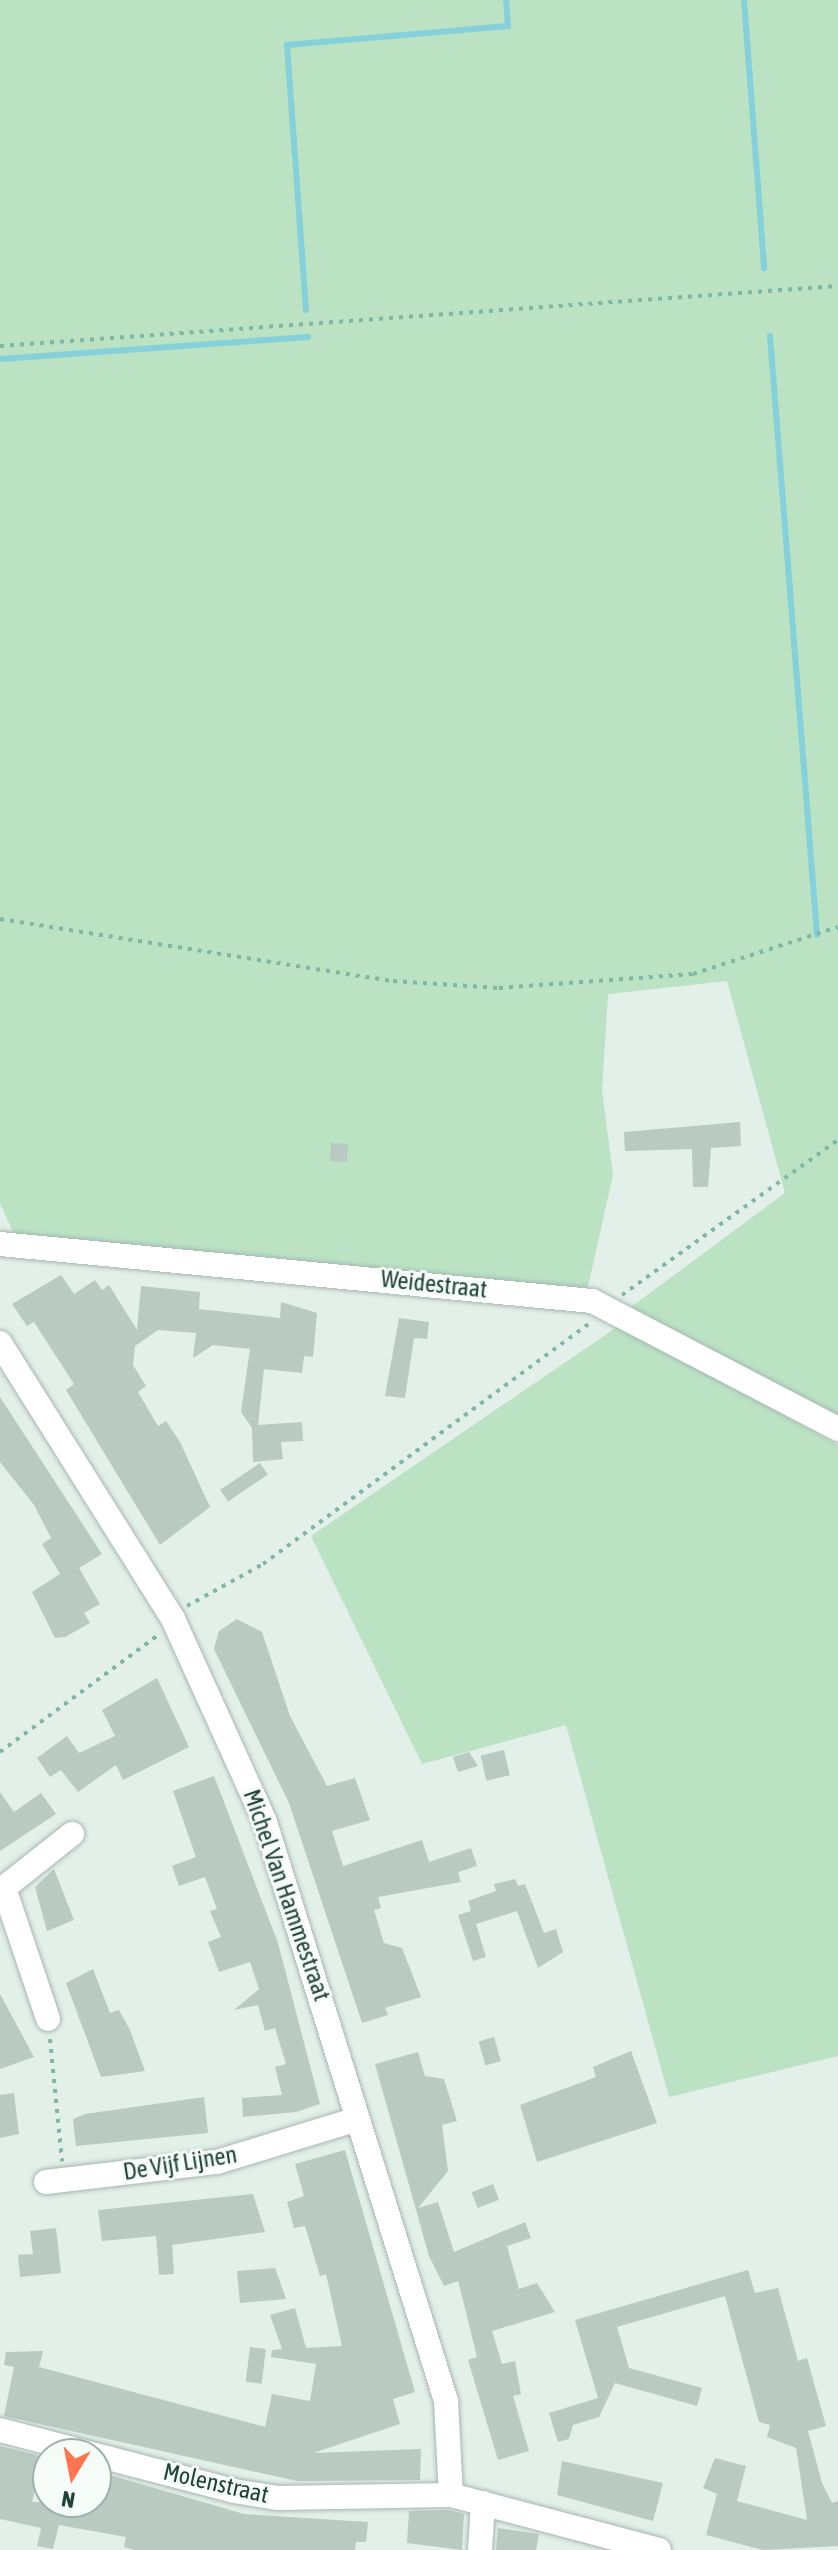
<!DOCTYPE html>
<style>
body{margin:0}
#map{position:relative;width:838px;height:2550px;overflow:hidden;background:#e3efe9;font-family:"Asap Condensed",sans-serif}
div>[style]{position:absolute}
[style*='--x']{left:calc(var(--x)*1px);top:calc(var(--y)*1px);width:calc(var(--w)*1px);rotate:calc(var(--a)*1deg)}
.green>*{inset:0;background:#bae2c3}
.stream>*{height:6px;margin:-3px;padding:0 3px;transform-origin:3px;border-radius:3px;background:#85d0da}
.building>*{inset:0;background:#b8cac2;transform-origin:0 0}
.path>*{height:4px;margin-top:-2px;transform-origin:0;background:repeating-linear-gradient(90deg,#80b6a3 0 4px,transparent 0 10px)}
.roads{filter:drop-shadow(0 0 2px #a5b8b0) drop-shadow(0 0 2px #a5b8b0)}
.minor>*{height:24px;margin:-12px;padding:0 12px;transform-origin:12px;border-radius:12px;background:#fff}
span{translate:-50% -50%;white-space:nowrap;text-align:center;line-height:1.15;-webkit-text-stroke:6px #f5fbf7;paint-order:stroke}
.street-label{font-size:24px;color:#204338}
.north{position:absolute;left:32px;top:2438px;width:80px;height:80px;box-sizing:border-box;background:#f5fbf7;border:2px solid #a0b1ab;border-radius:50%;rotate:190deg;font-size:22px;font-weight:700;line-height:32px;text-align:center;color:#204338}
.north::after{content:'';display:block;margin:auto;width:28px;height:36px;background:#ff7551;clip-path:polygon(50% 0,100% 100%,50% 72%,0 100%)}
</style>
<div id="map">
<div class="green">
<div style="clip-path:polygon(0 0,838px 0,838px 1417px,631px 1307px,785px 1193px,727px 981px,608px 994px,602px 1090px,613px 1175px,587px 1291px,15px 1236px,0 1203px)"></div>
<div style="clip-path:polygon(620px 1325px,838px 1445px,838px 2056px,669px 2097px,566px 1725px,422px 1764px,311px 1536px)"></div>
</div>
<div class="stream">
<div style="--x:744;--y:0;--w:269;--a:85.7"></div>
<div style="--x:306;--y:310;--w:266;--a:-94.1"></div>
<div style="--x:287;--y:45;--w:222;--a:-4.9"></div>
<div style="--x:508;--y:26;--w:26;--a:-94"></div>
<div style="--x:770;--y:336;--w:601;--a:85.51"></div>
<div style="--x:0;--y:359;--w:309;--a:-4.1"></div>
</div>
<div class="building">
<div style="clip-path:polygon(740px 1122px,741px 1146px,711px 1148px,708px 1187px,693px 1187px,692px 1149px,625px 1151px,624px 1132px)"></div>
<div style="left:331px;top:1143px;width:17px;height:18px;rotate:3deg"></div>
<div style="clip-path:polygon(61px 1275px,74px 1294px,95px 1280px,102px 1290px,109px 1285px,137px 1330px,141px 1286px,200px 1292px,199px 1309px,280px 1318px,281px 1302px,317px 1313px,313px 1357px,304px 1356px,302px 1373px,264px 1369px,258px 1425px,302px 1422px,303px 1441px,281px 1442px,283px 1459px,253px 1462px,252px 1428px,241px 1412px,250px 1349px,213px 1345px,193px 1358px,196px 1333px,158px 1330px,135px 1346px,133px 1365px,146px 1386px,138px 1392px,158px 1426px,166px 1421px,180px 1442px,210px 1507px,160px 1545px,66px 1390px,74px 1384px,34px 1322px,27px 1326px,12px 1304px)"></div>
<div style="clip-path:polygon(399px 1318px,429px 1322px,427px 1339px,414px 1338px,405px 1398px,385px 1396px)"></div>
<div style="clip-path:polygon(0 1397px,102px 1554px,79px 1568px,100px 1604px,84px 1613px,90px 1623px,65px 1637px,55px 1638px,32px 1592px,60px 1574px,42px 1544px,51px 1538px,34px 1505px,0 1462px)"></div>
<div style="left:260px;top:1463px;width:14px;height:48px;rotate:56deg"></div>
<div style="clip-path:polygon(237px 1619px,262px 1632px,290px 1716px,327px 1786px,355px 1778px,370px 1820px,332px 1831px,343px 1866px,422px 1840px,429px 1862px,471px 1848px,477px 1866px,458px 1872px,461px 1882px,378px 1897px,381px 1908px,374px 1910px,384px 1943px,402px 1948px,421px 1997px,385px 2008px,388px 2015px,362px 2023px,289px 1803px,214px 1649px,219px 1631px)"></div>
<div style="clip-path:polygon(157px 1678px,189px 1747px,123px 1780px,116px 1765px,78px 1792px,61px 1770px,50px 1777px,37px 1758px,67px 1736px,79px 1753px,115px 1736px,102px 1710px)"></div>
<div style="left:504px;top:1750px;width:26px;height:24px;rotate:77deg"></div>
<div style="clip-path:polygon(469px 1752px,478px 1766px,458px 1772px,453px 1757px)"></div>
<div style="clip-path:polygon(214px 1776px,278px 1943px,320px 2104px,296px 2112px,243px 2117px,242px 2098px,282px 2095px,275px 2067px,286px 2064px,275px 2028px,265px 2031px,258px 2005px,234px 2010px,259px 1989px,250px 1962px,219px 1972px,208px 1942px,221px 1937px,210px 1911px,217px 1909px,205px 1877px,179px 1886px,172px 1866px,196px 1857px,173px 1791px)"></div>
<div style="clip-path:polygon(0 1792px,14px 1812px,41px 1793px,56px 1814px,0 1851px)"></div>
<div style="clip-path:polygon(54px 1869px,74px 1920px,47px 1931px,35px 1887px)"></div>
<div style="clip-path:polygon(515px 1879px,518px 1886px,525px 1884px,544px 1933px,556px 1929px,563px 1952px,538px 1968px,517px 1911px,476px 1924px,486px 1957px,473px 1961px,458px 1915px,471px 1911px,468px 1901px,496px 1891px,494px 1884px)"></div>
<div style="clip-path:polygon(93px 1969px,110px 2013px,119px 2010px,130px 2030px,145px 2071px,101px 2077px,66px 1983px)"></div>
<div style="clip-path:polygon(0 1994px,34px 2057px,0 2069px)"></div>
<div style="left:494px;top:2037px;width:25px;height:16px;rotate:74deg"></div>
<div style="clip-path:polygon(631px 2051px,657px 2123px,537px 2162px,520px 2105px,596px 2077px,593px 2067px)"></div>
<div style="clip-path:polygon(418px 2052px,425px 2076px,444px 2079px,457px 2121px,442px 2125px,448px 2171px,418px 2208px,438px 2202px,454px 2252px,525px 2222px,531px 2238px,507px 2246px,519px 2289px,537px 2283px,555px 2312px,492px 2331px,502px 2364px,515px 2361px,521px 2394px,513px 2396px,529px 2451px,498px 2460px,468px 2360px,477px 2357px,463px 2300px,458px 2281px,444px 2286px,429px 2256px,375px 2064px)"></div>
<div style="clip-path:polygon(14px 2093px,19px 2134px,0 2138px,0 2095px)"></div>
<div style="clip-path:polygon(204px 2097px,208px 2133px,76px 2146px,73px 2119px,85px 2114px)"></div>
<div style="clip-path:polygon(345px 2150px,415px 2392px,393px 2399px,400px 2424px,313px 2453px,421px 2449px,420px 2480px,297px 2481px,4px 2416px,14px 2367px,4px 2365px,6px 2352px,43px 2351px,39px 2367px,265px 2427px,272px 2394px,310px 2401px,316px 2364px,271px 2357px,272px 2350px,282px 2349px,270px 2315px,295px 2308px,306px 2348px,342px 2346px,326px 2274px,320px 2276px,305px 2226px,294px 2228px,287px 2202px,304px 2196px,295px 2164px)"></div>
<div style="left:493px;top:2184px;width:17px;height:23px;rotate:69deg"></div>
<div style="clip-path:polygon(253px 2194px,265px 2232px,172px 2245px,174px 2274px,159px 2275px,156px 2236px,102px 2241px,98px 2210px)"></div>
<div style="clip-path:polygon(56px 2228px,61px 2273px,20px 2277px,18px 2255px,33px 2254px,30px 2231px)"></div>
<div style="clip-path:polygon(275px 2268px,286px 2299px,240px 2303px,237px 2271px)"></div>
<div style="clip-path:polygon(748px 2270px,755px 2293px,778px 2288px,798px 2361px,807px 2358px,826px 2426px,808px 2431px,822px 2483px,832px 2503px,838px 2501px,838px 2546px,763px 2550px,706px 2535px,717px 2494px,703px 2488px,715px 2458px,746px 2466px,737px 2501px,807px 2520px,796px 2448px,767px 2437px,770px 2425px,759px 2422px,725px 2296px,617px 2327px,629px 2368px,702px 2388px,697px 2406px,615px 2383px,599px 2417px,573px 2425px,569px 2439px,558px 2442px,549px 2413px,598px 2398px,575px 2320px)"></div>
<div style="left:250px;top:2347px;width:16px;height:35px;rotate:7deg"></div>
<div style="clip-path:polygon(0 2446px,44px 2457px,32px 2502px,96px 2502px,96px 2471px,244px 2514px,368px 2522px,366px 2542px,356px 2542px,355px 2550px,135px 2550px,124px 2547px,126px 2537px,59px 2525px,53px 2549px,37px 2546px,41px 2528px,0 2519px)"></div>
<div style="clip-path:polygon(562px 2461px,663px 2483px,653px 2521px,557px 2495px)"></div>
<div style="clip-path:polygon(449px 2510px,464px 2514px,462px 2550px,407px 2543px,409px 2511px)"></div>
<div style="clip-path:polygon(498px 2528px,539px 2534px,536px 2550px,496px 2550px)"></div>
</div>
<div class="path">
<div style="--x:0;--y:346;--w:840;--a:-4.1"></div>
<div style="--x:0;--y:919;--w:398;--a:9"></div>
<div style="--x:393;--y:981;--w:106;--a:3.8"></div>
<div style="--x:499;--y:988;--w:195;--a:-4.1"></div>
<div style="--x:693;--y:974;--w:152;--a:-18"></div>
<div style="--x:622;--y:1295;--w:266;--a:-35.7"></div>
<div style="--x:187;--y:1606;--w:87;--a:-28.9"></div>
<div style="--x:263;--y:1564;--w:404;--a:-36.4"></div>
<div style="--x:0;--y:1752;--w:197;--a:-36.5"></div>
<div style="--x:50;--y:2039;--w:123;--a:84.4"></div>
</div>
<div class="roads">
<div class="minor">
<div style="--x:0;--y:1244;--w:595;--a:5.5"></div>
<div style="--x:592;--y:1301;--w:277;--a:27.5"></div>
<div style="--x:0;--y:1343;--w:326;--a:57.9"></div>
<div style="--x:173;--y:1619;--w:223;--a:65.6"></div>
<div style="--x:265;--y:1822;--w:607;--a:72.64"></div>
<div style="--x:446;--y:2401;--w:94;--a:87"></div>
<div style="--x:4;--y:1888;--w:138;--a:71.4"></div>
<div style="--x:0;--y:1891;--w:92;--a:-38.4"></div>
<div style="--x:46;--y:2182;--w:172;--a:-6.7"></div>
<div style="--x:217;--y:2162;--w:147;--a:-17"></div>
<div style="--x:0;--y:2430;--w:242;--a:14.6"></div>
<div style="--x:234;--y:2491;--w:45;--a:9"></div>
<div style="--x:278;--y:2498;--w:173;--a:-1"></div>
<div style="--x:451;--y:2495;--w:215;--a:14.8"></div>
<div style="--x:480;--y:2550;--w:47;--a:-86.3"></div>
</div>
</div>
<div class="street-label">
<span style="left:434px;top:1284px;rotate:6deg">Weidestraat</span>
<span style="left:287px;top:1895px;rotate:71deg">Michel Van Hammestraat</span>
<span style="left:180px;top:2163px;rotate:-9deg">De Vijf Lijnen</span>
<span style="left:216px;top:2483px;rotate:13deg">Molenstraat</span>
</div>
<div class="north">N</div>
</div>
